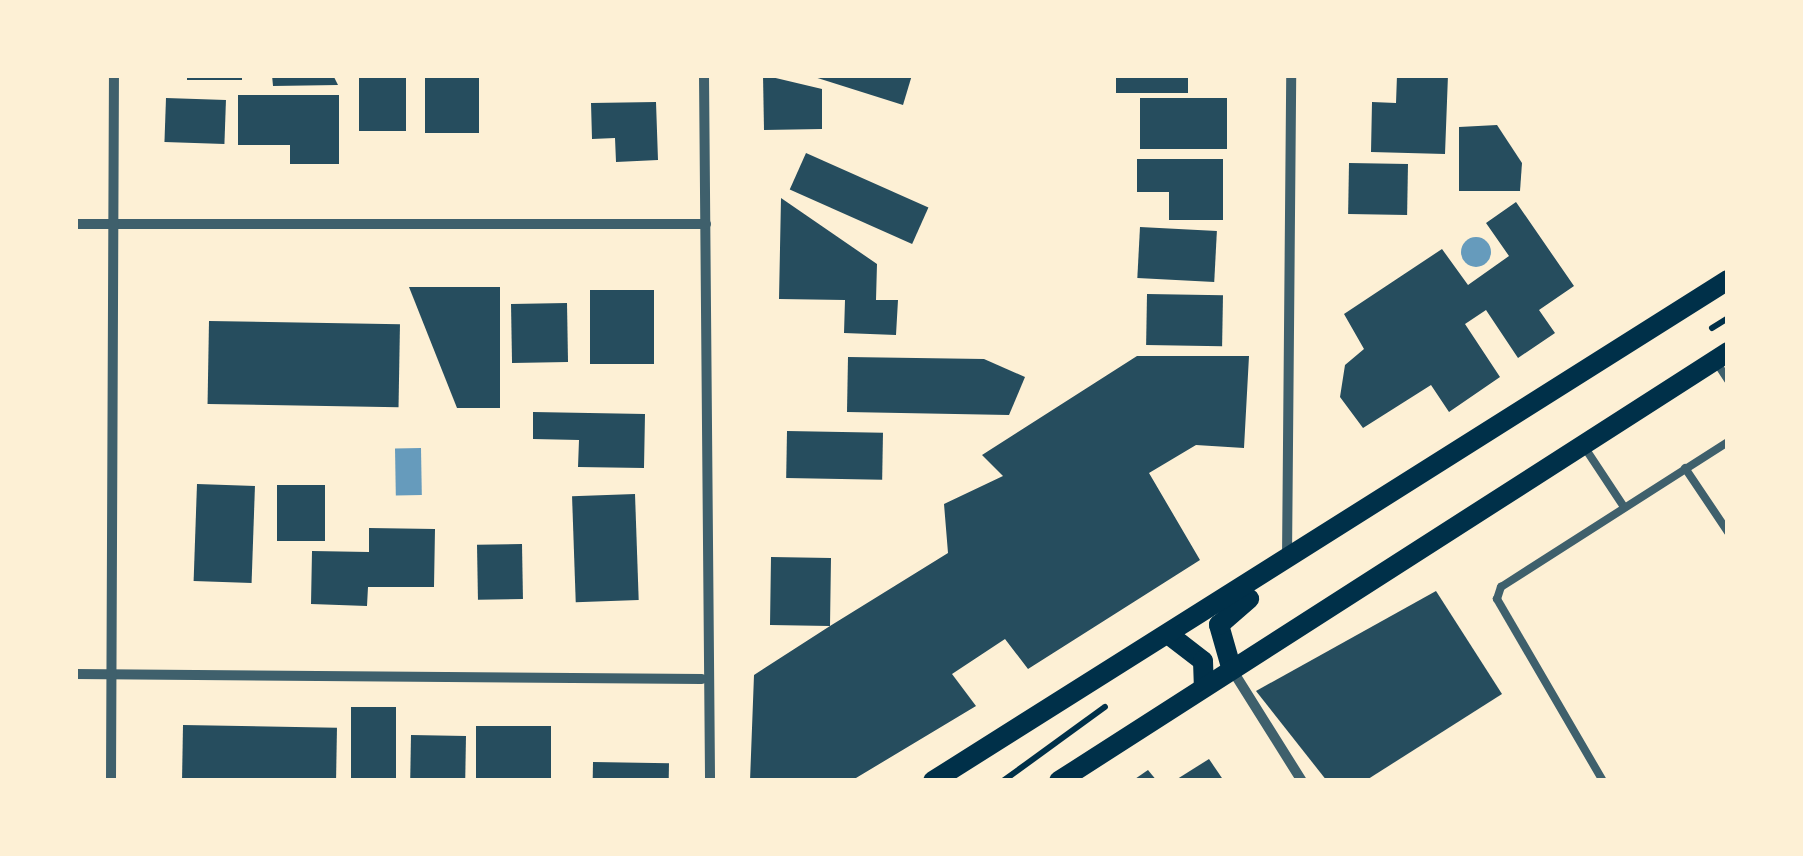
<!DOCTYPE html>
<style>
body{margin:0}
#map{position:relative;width:1803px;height:856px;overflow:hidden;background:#fdf0d5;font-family:Roboto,sans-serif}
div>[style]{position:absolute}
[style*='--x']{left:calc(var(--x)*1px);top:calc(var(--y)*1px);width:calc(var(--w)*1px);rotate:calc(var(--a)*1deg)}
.water>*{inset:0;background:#669bbc;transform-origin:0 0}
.round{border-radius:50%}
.building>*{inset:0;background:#264d5e;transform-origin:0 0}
.path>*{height:6px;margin:-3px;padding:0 3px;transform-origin:3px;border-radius:3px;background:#003049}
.service>*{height:8px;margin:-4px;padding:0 4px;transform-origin:4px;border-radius:4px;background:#3f606c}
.minor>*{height:10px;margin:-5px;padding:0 5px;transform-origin:5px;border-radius:5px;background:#3f606c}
.secondary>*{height:20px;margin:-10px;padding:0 10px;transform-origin:10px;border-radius:10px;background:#003049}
span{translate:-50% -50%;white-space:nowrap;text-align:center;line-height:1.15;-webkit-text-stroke:8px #fdf0d5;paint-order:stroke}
.frame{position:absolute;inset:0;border:78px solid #fdf0d5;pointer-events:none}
</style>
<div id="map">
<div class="water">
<div class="round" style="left:1461px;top:237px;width:30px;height:30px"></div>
<div style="left:421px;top:448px;width:47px;height:26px;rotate:89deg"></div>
</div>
<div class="building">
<div style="left:187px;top:75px;width:55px;height:5px"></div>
<div style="clip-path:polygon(272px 75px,333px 75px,338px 85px,273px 86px)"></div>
<div style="left:359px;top:75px;width:47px;height:56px"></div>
<div style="left:425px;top:75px;width:54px;height:58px"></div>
<div style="clip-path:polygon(763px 75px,822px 89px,822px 129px,764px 130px)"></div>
<div style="clip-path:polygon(808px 75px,912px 75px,903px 105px)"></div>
<div style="left:1116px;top:75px;width:72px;height:18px"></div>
<div style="clip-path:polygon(1397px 75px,1448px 75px,1445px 154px,1371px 152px,1372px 102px,1396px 103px)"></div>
<div style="clip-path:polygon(238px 95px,339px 95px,339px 164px,290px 164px,290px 145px,238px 145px)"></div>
<div style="left:166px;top:98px;width:60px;height:44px;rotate:2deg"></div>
<div style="left:1227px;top:98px;width:51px;height:87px;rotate:90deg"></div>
<div style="clip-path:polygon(656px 102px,658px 160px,616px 162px,615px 138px,592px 139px,591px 103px)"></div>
<div style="clip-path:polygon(1497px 125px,1522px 163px,1520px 191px,1459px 191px,1459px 127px)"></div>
<div style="left:806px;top:153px;width:134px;height:40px;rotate:24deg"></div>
<div style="clip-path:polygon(1137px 159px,1223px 159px,1223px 220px,1169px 220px,1169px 192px,1137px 192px)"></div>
<div style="left:1349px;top:163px;width:59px;height:51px;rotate:1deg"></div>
<div style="clip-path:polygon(781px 198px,877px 264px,876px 300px,898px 300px,896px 335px,844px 333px,845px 300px,779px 299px)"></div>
<div style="clip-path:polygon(1516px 202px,1574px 286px,1539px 310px,1555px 333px,1518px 358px,1486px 310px,1465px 324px,1500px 377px,1449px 412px,1431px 385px,1363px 428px,1340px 397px,1345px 365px,1364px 349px,1344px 314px,1442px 249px,1468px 285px,1509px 256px,1486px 223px)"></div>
<div style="left:1140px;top:227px;width:77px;height:51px;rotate:3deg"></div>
<div style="clip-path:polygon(409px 287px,500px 287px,500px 408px,457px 408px)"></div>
<div style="left:590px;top:290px;width:64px;height:74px"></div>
<div style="left:1147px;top:294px;width:76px;height:51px;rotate:1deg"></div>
<div style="left:567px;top:303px;width:59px;height:56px;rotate:89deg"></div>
<div style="left:209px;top:321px;width:191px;height:83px;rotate:1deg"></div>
<div style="clip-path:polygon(1137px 356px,1249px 356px,1244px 448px,1196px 445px,1149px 473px,1200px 560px,1028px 669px,1005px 639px,952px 674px,976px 706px,851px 781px,750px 781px,754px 675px,830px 626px,770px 625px,771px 557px,831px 558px,830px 626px,948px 553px,944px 504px,1003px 476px,982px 455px)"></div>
<div style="clip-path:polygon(848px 357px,984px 359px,1025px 377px,1009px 415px,847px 412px)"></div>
<div style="clip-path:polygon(533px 412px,645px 414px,644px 468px,578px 467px,579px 440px,533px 439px)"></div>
<div style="left:787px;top:431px;width:96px;height:47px;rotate:1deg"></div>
<div style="left:197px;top:484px;width:58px;height:97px;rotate:2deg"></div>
<div style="left:277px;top:485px;width:48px;height:56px"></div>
<div style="left:635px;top:494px;width:106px;height:63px;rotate:88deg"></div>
<div style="clip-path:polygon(369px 528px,435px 529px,434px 587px,368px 587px,367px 606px,311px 604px,312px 551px,369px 552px)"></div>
<div style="left:522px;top:544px;width:55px;height:45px;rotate:89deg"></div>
<div style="clip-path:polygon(1436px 591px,1502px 694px,1365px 781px,1327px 781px,1256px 691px)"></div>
<div style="left:351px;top:707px;width:45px;height:74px"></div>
<div style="left:183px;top:725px;width:154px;height:56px;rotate:1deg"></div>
<div style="left:476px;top:726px;width:75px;height:55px"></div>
<div style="left:411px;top:735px;width:55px;height:46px;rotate:1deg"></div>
<div style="clip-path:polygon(1209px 759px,1224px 781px,1174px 781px)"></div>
<div style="left:593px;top:762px;width:76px;height:19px;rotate:1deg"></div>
<div style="clip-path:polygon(1148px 770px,1157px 781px,1132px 781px)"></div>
</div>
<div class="path">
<div style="--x:1712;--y:328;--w:19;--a:-32"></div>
<div style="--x:1003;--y:781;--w:126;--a:-36"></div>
</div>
<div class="service">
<div style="--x:1715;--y:360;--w:24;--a:57"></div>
<div style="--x:1585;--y:448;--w:71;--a:56.5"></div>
<div style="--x:1685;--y:468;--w:77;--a:56.1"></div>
<div style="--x:1603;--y:781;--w:211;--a:-120.2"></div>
<div style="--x:1497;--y:599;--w:13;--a:-72"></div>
<div style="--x:1501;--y:587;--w:269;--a:-32.6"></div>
</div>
<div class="minor">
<div style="--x:704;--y:75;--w:706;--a:89.51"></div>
<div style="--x:75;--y:224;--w:631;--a:0"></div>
<div style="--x:1287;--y:559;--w:484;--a:-89.5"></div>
<div style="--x:1231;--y:668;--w:133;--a:57.9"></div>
<div style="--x:75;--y:674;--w:627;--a:0.46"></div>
<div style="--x:111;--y:781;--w:706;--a:-89.76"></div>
</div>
<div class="secondary">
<div style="--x:1168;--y:634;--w:44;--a:37.6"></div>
<div style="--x:1203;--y:661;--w:25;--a:88"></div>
<div style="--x:1231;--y:667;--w:44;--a:-105.9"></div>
<div style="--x:1219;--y:625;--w:40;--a:-41"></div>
<div style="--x:933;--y:781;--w:940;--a:-32.22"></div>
<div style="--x:1059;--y:781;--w:795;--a:-32.67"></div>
</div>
<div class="frame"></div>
</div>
